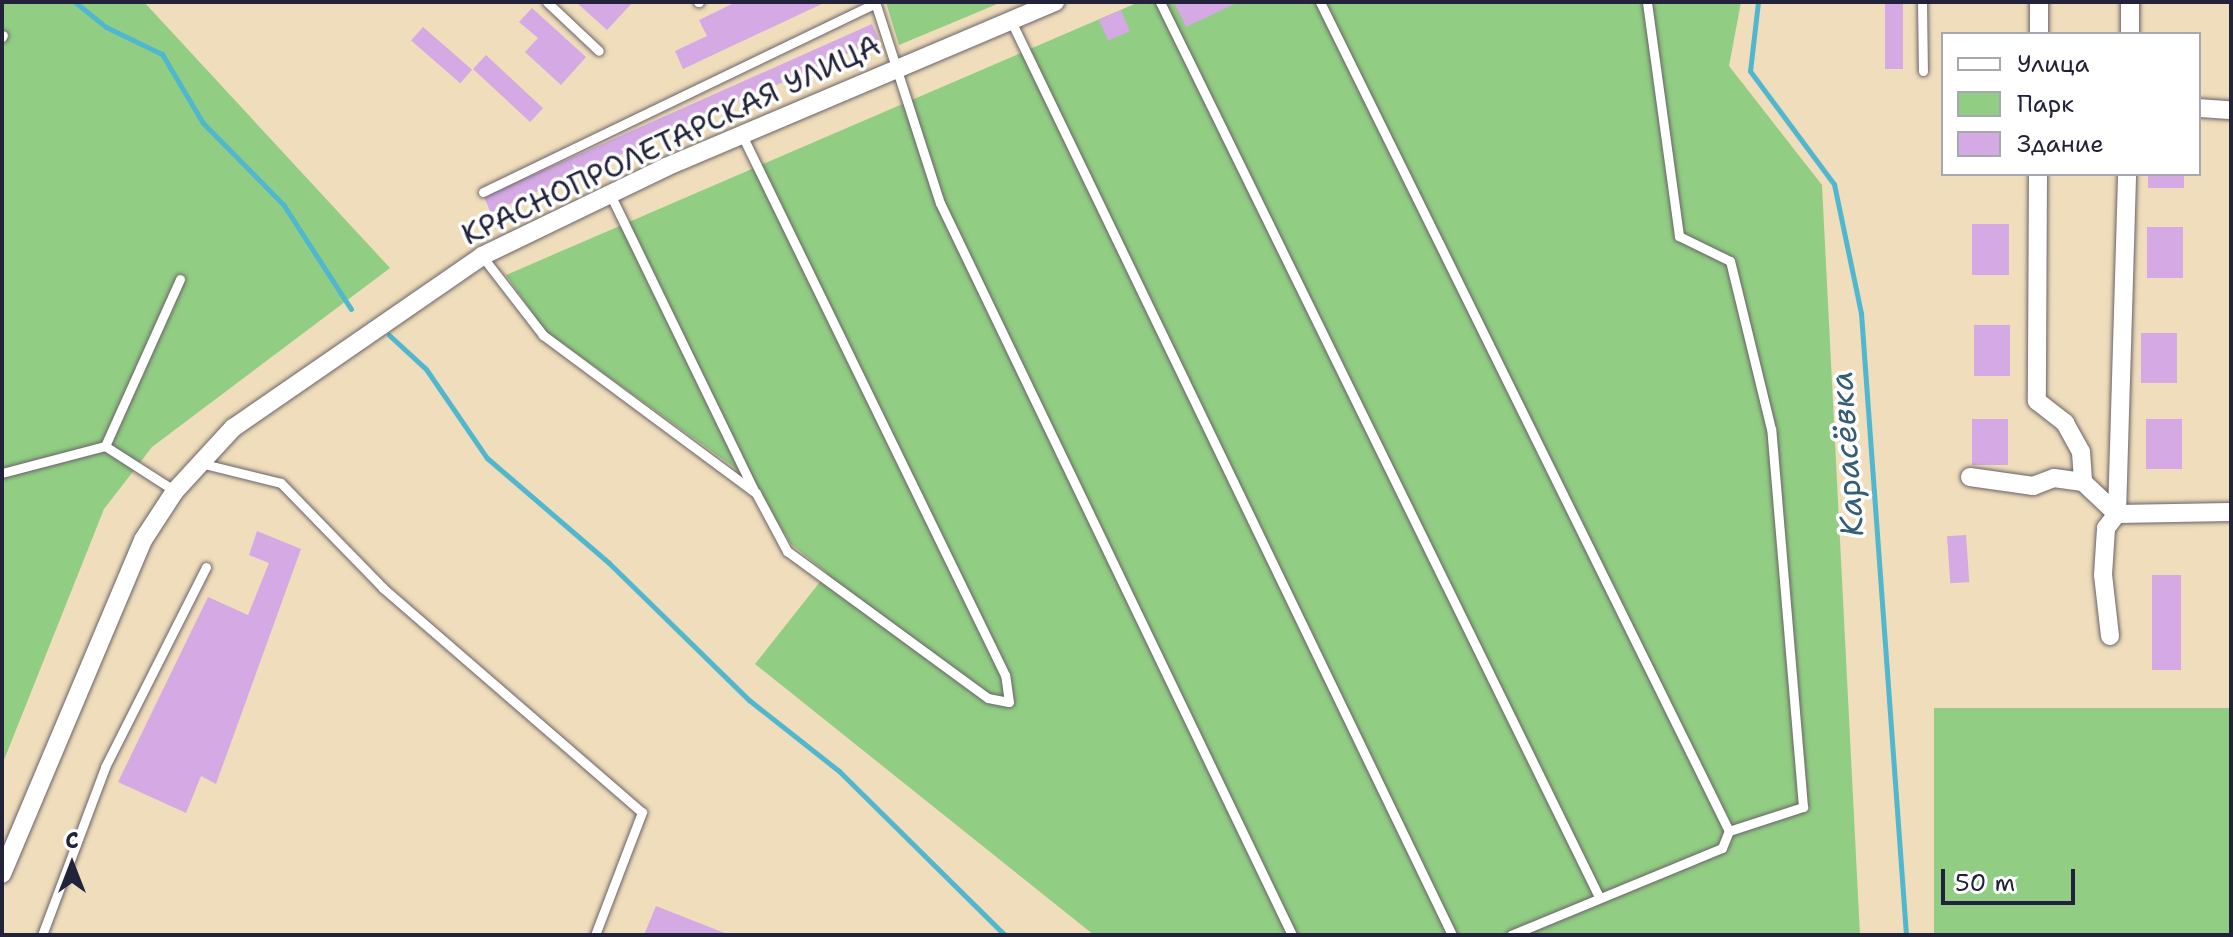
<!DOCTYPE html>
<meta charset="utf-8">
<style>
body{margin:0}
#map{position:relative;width:2233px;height:937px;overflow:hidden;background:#efddbb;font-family:"Shantell Sans",sans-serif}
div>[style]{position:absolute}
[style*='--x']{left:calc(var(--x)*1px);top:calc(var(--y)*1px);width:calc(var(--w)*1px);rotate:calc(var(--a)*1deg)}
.green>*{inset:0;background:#91ce83;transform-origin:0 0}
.stream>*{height:5px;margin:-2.5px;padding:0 2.5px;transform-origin:2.5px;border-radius:2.5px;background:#50b7cf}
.building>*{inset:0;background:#d4a9e4;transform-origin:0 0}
.roads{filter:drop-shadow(0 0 2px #6a6368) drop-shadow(0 0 2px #6a6368)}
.lane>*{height:9px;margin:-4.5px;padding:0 4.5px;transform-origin:4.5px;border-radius:4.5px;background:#fff}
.street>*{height:18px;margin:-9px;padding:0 9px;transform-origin:9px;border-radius:9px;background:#fff}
span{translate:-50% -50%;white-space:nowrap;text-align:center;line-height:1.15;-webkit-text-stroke:7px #fff;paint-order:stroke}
.street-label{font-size:30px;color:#22223b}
.water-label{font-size:32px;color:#345e76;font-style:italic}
.frame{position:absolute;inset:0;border:4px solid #22223b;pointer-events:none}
.legend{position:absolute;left:1941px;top:32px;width:260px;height:144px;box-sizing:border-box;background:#fff;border:2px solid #a7a7b1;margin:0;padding:10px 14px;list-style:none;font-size:24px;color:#22223b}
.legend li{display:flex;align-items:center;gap:16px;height:40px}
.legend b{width:40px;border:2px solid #a7a7b1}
.north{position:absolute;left:32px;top:825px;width:80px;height:80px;-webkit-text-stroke:6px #fff;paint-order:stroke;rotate:0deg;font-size:22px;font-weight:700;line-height:32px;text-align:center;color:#22223b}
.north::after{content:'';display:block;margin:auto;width:28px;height:36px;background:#22223b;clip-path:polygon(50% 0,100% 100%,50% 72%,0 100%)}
.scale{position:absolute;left:1941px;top:869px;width:134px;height:36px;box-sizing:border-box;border:4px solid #22223b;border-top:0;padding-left:10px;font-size:24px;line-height:28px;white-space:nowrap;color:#22223b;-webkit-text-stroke:6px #fff;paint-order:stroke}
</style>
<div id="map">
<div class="green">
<div style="clip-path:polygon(2px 2px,144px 2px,390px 268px,152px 447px,104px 509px,2px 765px)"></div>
<div style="clip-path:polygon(886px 2px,1002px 2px,899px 45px)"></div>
<div style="clip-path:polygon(1139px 2px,1741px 2px,1729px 66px,1822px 185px,1860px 935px,1094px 935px,755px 664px,827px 573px,791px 544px,753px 481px,545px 331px,506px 275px)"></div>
<div style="left:1934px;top:708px;width:297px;height:227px"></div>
</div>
<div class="stream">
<div style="--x:75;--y:2;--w:40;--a:39"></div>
<div style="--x:106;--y:27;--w:62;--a:25.7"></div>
<div style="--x:162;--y:54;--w:80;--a:59.3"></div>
<div style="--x:203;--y:123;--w:114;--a:45.4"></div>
<div style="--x:283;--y:204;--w:125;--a:57.1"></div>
<div style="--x:1758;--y:2;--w:69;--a:96.6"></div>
<div style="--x:1750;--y:71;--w:141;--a:53.4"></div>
<div style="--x:1834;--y:184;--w:132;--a:78.2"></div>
<div style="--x:1861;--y:313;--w:624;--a:85.86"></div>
<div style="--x:389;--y:335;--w:50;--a:42.6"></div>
<div style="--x:426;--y:369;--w:108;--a:55.6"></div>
<div style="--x:487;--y:458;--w:161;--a:40.7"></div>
<div style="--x:609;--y:563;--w:196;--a:44.4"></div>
<div style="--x:749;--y:700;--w:115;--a:38.3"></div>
<div style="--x:839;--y:771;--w:233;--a:44.7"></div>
</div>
<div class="building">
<div style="clip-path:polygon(576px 2px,633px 2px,607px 30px)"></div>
<div style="clip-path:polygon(736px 2px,826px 2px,683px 69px,675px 51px,707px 36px,699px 20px)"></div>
<div style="clip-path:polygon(1174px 2px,1239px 2px,1186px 27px)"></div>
<div style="left:1885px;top:2px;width:18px;height:67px"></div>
<div style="clip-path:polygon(532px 8px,586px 57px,561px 85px,525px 52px,538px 38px,519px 22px)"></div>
<div style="left:1121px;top:10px;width:23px;height:24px;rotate:67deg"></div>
<div style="left:872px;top:24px;width:17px;height:425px;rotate:66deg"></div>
<div style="left:423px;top:27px;width:65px;height:18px;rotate:41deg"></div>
<div style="left:486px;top:55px;width:78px;height:19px;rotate:43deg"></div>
<div style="left:2148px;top:174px;width:36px;height:14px"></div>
<div style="left:1972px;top:224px;width:37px;height:51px"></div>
<div style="left:2147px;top:227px;width:36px;height:51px"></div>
<div style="left:1974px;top:325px;width:36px;height:51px"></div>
<div style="left:2141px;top:333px;width:36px;height:50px"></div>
<div style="left:1972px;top:419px;width:36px;height:46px"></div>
<div style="left:2146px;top:419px;width:36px;height:50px"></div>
<div style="clip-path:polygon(257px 531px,301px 549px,216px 784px,201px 776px,186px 813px,118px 782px,208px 597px,248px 615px,269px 563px,249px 555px)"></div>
<div style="left:1966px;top:535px;width:47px;height:19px;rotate:86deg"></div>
<div style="left:2152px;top:575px;width:29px;height:95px"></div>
<div style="clip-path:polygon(656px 906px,727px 934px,727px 935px,644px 935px)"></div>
</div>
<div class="roads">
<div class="lane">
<div style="--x:547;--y:2;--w:71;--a:43.3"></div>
<div style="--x:698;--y:2;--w:1;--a:0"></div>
<div style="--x:875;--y:2;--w:211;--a:72.1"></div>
<div style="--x:940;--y:203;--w:812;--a:64.32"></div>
<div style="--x:1160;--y:2;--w:997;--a:63.87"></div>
<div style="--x:1320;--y:2;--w:924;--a:63.74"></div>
<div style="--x:1922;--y:2;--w:69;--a:89.2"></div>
<div style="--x:1011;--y:21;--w:1015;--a:64.24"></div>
<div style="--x:2;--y:37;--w:2;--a:-63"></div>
<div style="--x:483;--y:192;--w:435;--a:-25.7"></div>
<div style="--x:610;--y:194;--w:329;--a:64.1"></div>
<div style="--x:482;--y:256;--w:100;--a:52.3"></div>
<div style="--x:543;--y:335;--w:265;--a:36.6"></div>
<div style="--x:756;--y:493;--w:66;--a:61.9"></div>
<div style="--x:787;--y:551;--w:249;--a:36.2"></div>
<div style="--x:988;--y:698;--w:21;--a:11"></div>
<div style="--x:1009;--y:702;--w:27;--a:-98"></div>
<div style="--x:1005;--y:675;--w:601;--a:-115.97"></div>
<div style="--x:105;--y:446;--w:183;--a:-65.8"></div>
<div style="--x:200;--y:463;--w:83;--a:13.9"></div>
<div style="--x:281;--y:483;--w:146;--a:45.8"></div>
<div style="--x:383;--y:588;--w:342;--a:40.9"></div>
<div style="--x:642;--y:812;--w:132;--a:110.9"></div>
<div style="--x:2;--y:473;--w:106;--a:-14.7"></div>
<div style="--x:105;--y:446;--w:83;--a:32.7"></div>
<div style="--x:42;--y:935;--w:179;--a:-69.4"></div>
<div style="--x:105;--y:767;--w:224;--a:-63.2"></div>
<div style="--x:1511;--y:935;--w:228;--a:-22.4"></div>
<div style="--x:1722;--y:848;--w:18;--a:-68"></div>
<div style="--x:1729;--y:831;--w:78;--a:-18"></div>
<div style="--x:1803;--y:807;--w:379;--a:-94.8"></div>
<div style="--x:1771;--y:429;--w:173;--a:-103.7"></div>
<div style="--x:1730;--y:261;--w:57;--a:-153.9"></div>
<div style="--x:1679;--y:236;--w:236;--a:-97.8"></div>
</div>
<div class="street">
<div style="--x:2039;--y:34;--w:32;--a:-90"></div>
<div style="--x:2130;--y:34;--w:32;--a:-90"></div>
<div style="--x:2199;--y:108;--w:32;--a:4"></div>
<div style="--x:2038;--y:174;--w:227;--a:90.3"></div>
<div style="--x:2037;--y:401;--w:36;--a:38"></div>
<div style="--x:2065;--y:423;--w:33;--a:61"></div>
<div style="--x:2081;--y:452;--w:30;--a:86"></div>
<div style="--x:1970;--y:477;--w:64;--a:8.1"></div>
<div style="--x:2033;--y:486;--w:22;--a:-21"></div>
<div style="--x:2054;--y:478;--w:29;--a:8"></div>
<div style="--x:2083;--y:482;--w:47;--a:43.3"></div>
<div style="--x:2117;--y:514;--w:114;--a:-1"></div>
<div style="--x:2110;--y:636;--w:61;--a:-96.5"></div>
<div style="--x:2103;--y:575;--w:47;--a:-86.3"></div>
<div style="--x:2106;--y:528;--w:18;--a:-52"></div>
<div style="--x:2117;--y:514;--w:340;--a:-88.3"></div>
<div style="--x:2;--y:874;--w:363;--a:-67.1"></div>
<div style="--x:143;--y:540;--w:59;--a:-56.9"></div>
<div style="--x:175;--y:491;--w:86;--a:-47.4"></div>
<div style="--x:233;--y:428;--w:303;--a:-34.6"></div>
<div style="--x:482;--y:256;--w:204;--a:-25.8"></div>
<div style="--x:666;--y:167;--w:423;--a:-23"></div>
</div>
</div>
<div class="street-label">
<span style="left:671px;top:140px;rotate:-25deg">КРАСНОПРОЛЕТАРСКАЯ УЛИЦА</span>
</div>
<div class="water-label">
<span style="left:1847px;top:454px;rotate:-94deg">Карасёвка</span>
</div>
<div class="frame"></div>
<ul class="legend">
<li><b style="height:10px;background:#fff"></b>Улица</li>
<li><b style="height:22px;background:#91ce83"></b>Парк</li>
<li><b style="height:22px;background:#d4a9e4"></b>Здание</li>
</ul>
<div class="north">С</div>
<div class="scale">50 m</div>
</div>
